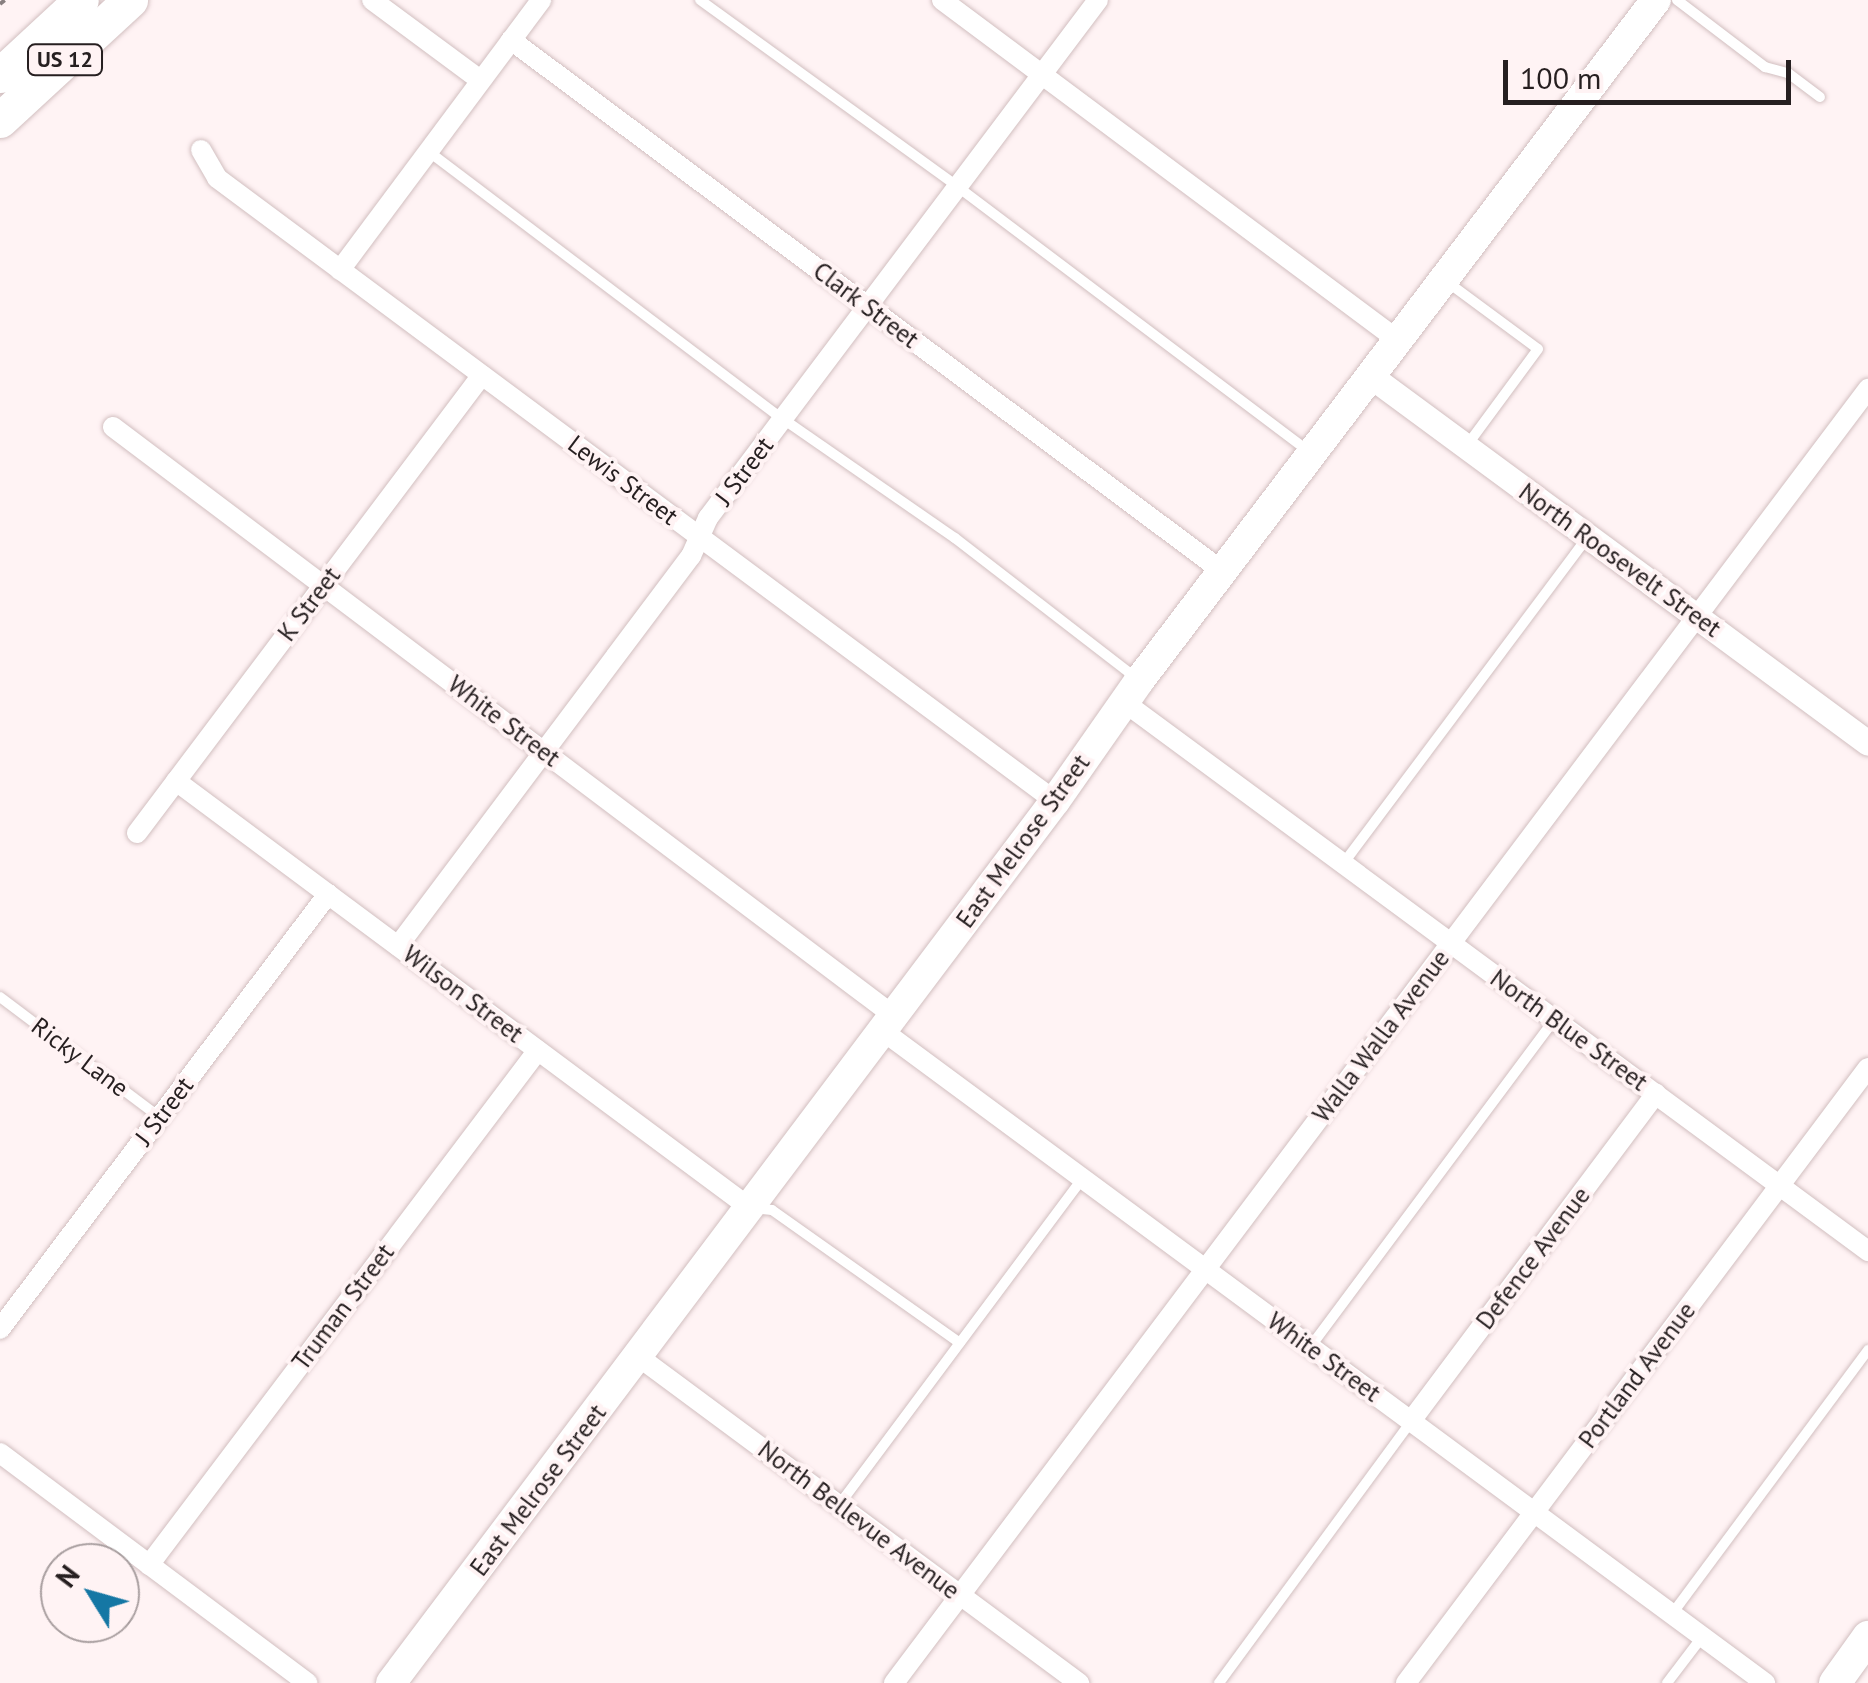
<!DOCTYPE html>
<style>
body{margin:0}
#map{position:relative;width:1868px;height:1683px;overflow:hidden;background:#fff3f4;font-family:"PT Sans",sans-serif}
div>[style]{position:absolute}
[style*='--x']{left:calc(var(--x)*1px);top:calc(var(--y)*1px);width:calc(var(--w)*1px);rotate:calc(var(--a)*1deg)}
.path>*{height:4px;margin-top:-2px;transform-origin:0;background:repeating-linear-gradient(90deg,#887f80 0 8px,transparent 0 16px)}
.roads{filter:drop-shadow(0 0 2px #d2bfc0) drop-shadow(0 0 2px #d2bfc0)}
.service>*{height:10px;margin:-5px;padding:0 5px;transform-origin:5px;border-radius:5px;background:#fff}
.minor>*{height:20px;margin:-10px;padding:0 10px;transform-origin:10px;border-radius:10px;background:#fff}
.tertiary>*{height:25px;margin:-12.5px;padding:0 12.5px;transform-origin:12.5px;border-radius:12.5px;background:#fff}
.secondary>*{height:30px;margin:-15px;padding:0 15px;transform-origin:15px;border-radius:15px;background:#fff}
.primary>*{height:32px;margin:-16px;padding:0 16px;transform-origin:16px;border-radius:16px;background:#fff}
.trunk>*{height:35px;margin:-17.5px;padding:0 17.5px;transform-origin:17.5px;border-radius:17.5px;background:#fff}
span{translate:-50% -50%;white-space:nowrap;text-align:center;line-height:1.15;-webkit-text-stroke:8px #fff3f4;paint-order:stroke}
.shield-label span{padding:2px 8px;background:#fff3f4;border:2px solid;border-radius:8px;-webkit-text-stroke-width:0}
.shield-label{font-size:22px;color:#261f20;font-weight:700}
.street-label{font-size:25px;color:#261f20}
.north{position:absolute;left:40px;top:1543px;width:100px;height:100px;box-sizing:border-box;background:#fff3f4;border:2px solid #a89e9f;border-radius:50%;rotate:307deg;font-size:28px;font-weight:700;line-height:40px;text-align:center;color:#261f20}
.north::after{content:'';display:block;margin:auto;width:35px;height:45px;background:#1577a4;clip-path:polygon(50% 0,100% 100%,50% 72%,0 100%)}
.scale{position:absolute;left:1503px;top:60px;width:288px;height:45px;box-sizing:border-box;border:5px solid #261f20;border-top:0;padding-left:12px;font-size:30px;line-height:35px;white-space:nowrap;color:#261f20;-webkit-text-stroke:8px #fff3f4;paint-order:stroke}
</style>
<div id="map">
<div class="path">
<div style="--x:0;--y:4;--w:6;--a:-39"></div>
</div>
<div class="roads">
<div class="service">
<div style="--x:700;--y:0;--w:319;--a:35.9"></div>
<div style="--x:958;--y:187;--w:441;--a:37"></div>
<div style="--x:1677;--y:0;--w:111;--a:37.3"></div>
<div style="--x:1765;--y:67;--w:24;--a:15"></div>
<div style="--x:1788;--y:73;--w:40;--a:37"></div>
<div style="--x:428;--y:151;--w:445;--a:37.1"></div>
<div style="--x:783;--y:419;--w:209;--a:34.7"></div>
<div style="--x:955;--y:538;--w:227;--a:37.7"></div>
<div style="--x:1446;--y:281;--w:114;--a:36.5"></div>
<div style="--x:1538;--y:349;--w:118;--a:126.4"></div>
<div style="--x:1343;--y:864;--w:409;--a:-53.2"></div>
<div style="--x:0;--y:997;--w:199;--a:37"></div>
<div style="--x:753;--y:1208;--w:19;--a:6"></div>
<div style="--x:772;--y:1210;--w:230;--a:35.3"></div>
<div style="--x:1311;--y:1346;--w:407;--a:-53.3"></div>
<div style="--x:839;--y:1505;--w:407;--a:-53.3"></div>
<div style="--x:1672;--y:1614;--w:329;--a:-53.4"></div>
<div style="--x:1219;--y:1683;--w:324;--a:-53.7"></div>
<div style="--x:1667;--y:1683;--w:58;--a:-52.7"></div>
</div>
<div class="minor">
<div style="--x:372;--y:0;--w:134;--a:36.5"></div>
<div style="--x:942;--y:0;--w:570;--a:36.73"></div>
<div style="--x:511;--y:40;--w:887;--a:36.75"></div>
<div style="--x:201;--y:150;--w:32;--a:60"></div>
<div style="--x:217;--y:178;--w:1044;--a:36.63"></div>
<div style="--x:340;--y:270;--w:337;--a:-53.3"></div>
<div style="--x:113;--y:427;--w:978;--a:37.02"></div>
<div style="--x:1124;--y:702;--w:925;--a:36.42"></div>
<div style="--x:176;--y:781;--w:715;--a:36.65"></div>
<div style="--x:137;--y:833;--w:573;--a:-53.01"></div>
<div style="--x:398;--y:946;--w:488;--a:-53.1"></div>
<div style="--x:691;--y:556;--w:42;--a:-65.9"></div>
<div style="--x:708;--y:518;--w:648;--a:-53.02"></div>
<div style="--x:883;--y:1031;--w:1097;--a:36.47"></div>
<div style="--x:0;--y:1329;--w:545;--a:-52.98"></div>
<div style="--x:639;--y:1357;--w:548;--a:36.54"></div>
<div style="--x:1411;--y:1421;--w:409;--a:-53.2"></div>
<div style="--x:0;--y:1453;--w:384;--a:36.8"></div>
<div style="--x:149;--y:1565;--w:645;--a:-52.93"></div>
<div style="--x:894;--y:1683;--w:1620;--a:-53.03"></div>
<div style="--x:1406;--y:1683;--w:769;--a:-53.09"></div>
</div>
<div class="tertiary">
<div style="--x:1372;--y:377;--w:616;--a:36.42"></div>
</div>
<div class="secondary">
<div style="--x:391;--y:1683;--w:1104;--a:-53.03"></div>
<div style="--x:1055;--y:801;--w:146;--a:-55"></div>
<div style="--x:1139;--y:681;--w:855;--a:-52.8"></div>
</div>
<div class="primary">
<div style="--x:1835;--y:1683;--w:57;--a:-54.3"></div>
</div>
<div class="trunk">
<div style="--x:0;--y:75;--w:110;--a:-42.8"></div>
<div style="--x:0;--y:120;--w:177;--a:-42.7"></div>
</div>
</div>
<div class="shield-label">
<span style="left:65px;top:60px">US 12</span>
</div>
<div class="street-label">
<span style="left:866px;top:305px;rotate:37deg">Clark Street</span>
<span style="left:744px;top:471px;rotate:-53deg">J Street</span>
<span style="left:623px;top:480px;rotate:37deg">Lewis Street</span>
<span style="left:1620px;top:560px;rotate:36deg">North Roosevelt Street</span>
<span style="left:309px;top:604px;rotate:-53deg">K Street</span>
<span style="left:504px;top:721px;rotate:37deg">White Street</span>
<span style="left:1023px;top:841px;rotate:-54deg">East Melrose Street</span>
<span style="left:463px;top:994px;rotate:37deg">Wilson Street</span>
<span style="left:1569px;top:1030px;rotate:36deg">North Blue Street</span>
<span style="left:1381px;top:1036px;rotate:-53deg">Walla Walla Avenue</span>
<span style="left:80px;top:1057px;rotate:37deg">Ricky Lane</span>
<span style="left:164px;top:1111px;rotate:-53deg">J Street</span>
<span style="left:1533px;top:1258px;rotate:-53deg">Defence Avenue</span>
<span style="left:343px;top:1307px;rotate:-53deg">Truman Street</span>
<span style="left:1324px;top:1357px;rotate:36deg">White Street</span>
<span style="left:1637px;top:1375px;rotate:-53deg">Portland Avenue</span>
<span style="left:538px;top:1490px;rotate:-53deg">East Melrose Street</span>
<span style="left:859px;top:1520px;rotate:37deg">North Bellevue Avenue</span>
</div>
<div class="north">N</div>
<div class="scale">100 m</div>
</div>
